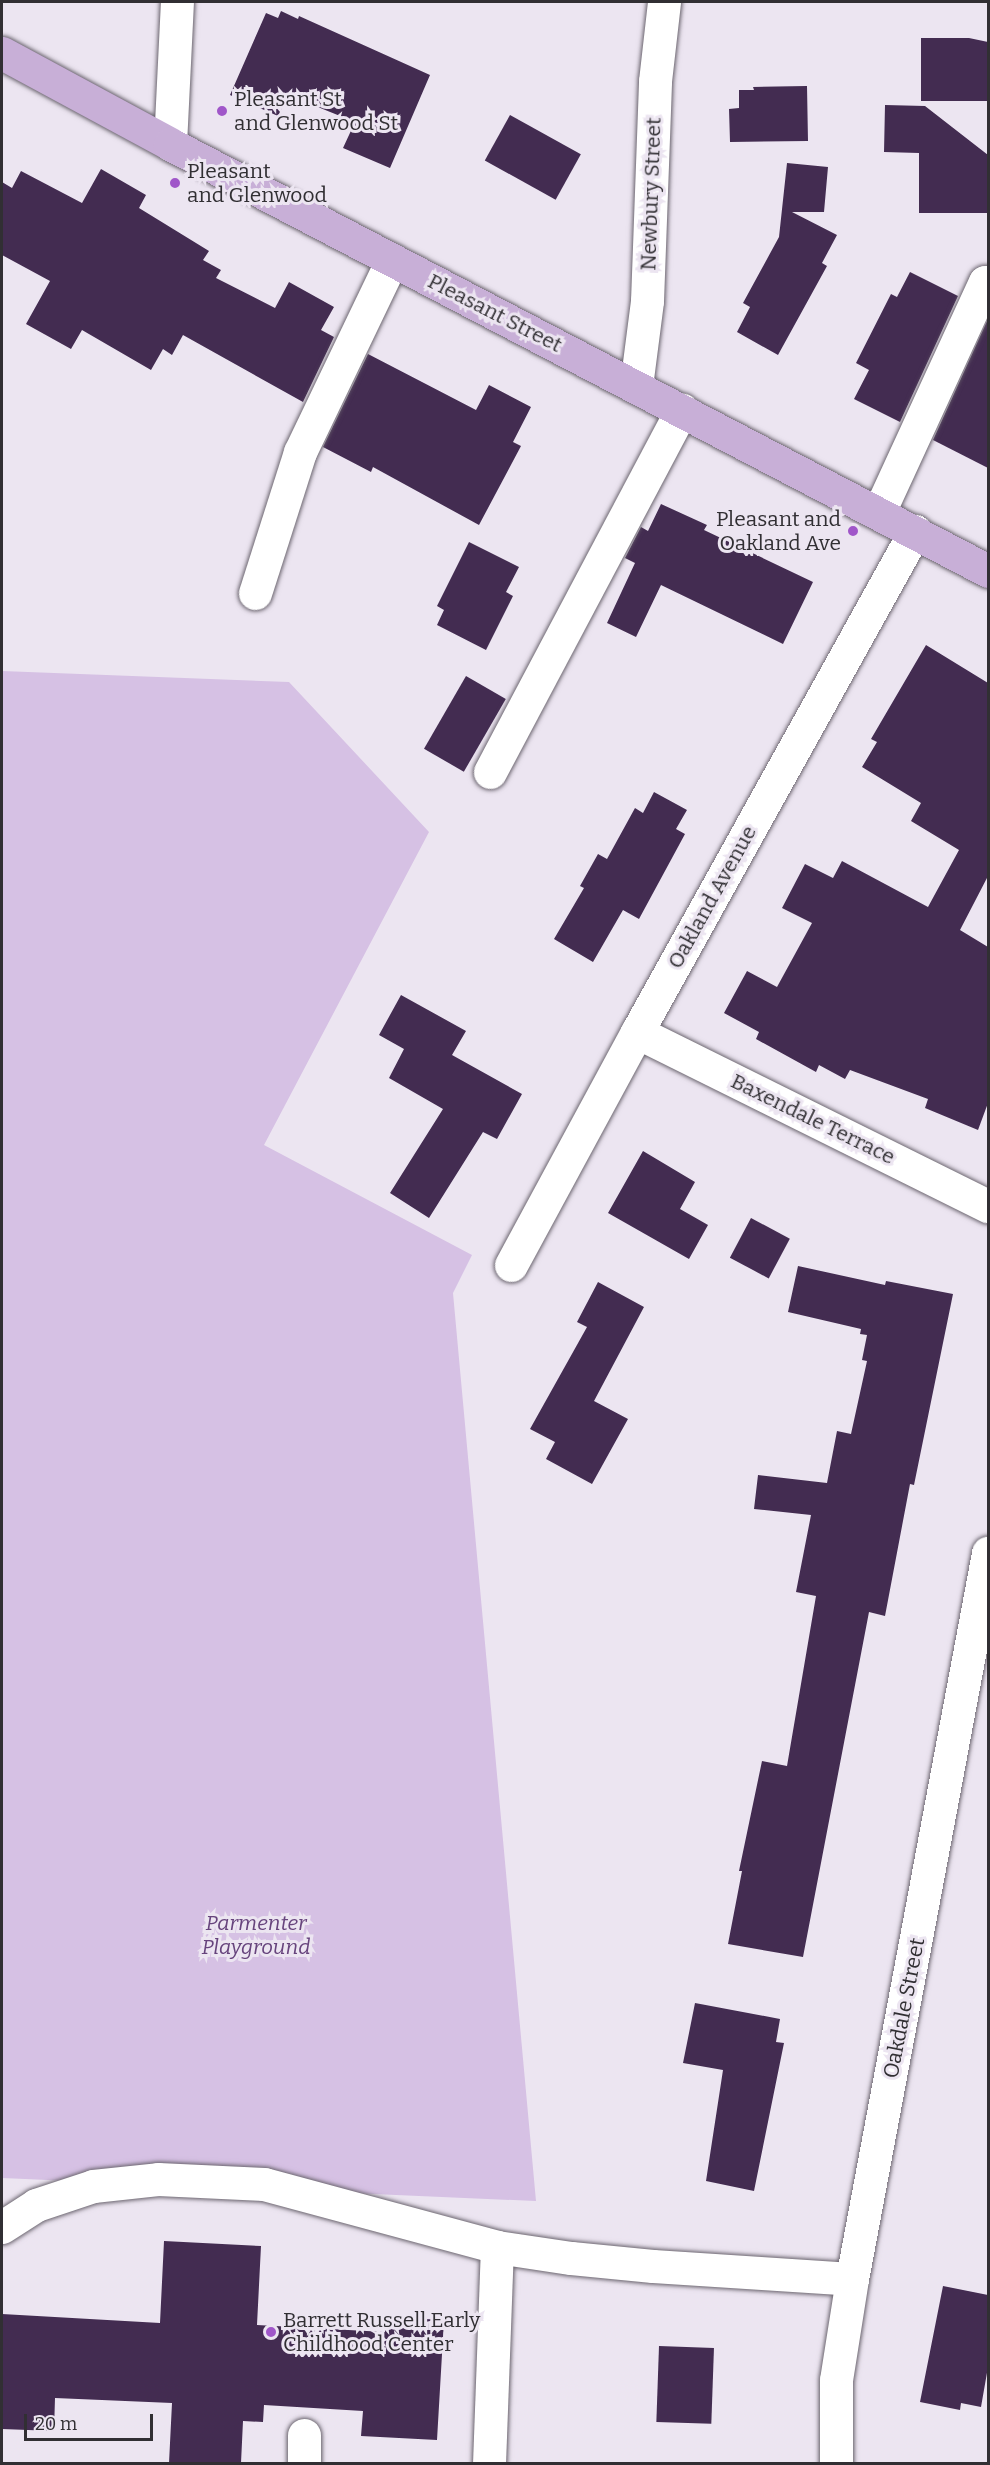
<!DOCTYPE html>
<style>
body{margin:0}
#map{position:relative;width:990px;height:2465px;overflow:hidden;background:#ece5f1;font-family:Bitter,serif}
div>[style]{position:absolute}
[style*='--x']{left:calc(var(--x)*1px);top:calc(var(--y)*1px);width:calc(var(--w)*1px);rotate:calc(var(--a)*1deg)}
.green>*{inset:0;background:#d6c1e4}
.building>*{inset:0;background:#432c51;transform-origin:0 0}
.roads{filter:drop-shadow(0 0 2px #6c6670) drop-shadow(0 0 2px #6c6670)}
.minor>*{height:33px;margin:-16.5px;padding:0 16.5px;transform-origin:16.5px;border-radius:16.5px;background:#fff}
.major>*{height:33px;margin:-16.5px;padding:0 16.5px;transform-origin:16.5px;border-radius:16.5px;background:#c8afd7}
.dots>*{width:16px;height:16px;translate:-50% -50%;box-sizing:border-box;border:3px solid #ece5f1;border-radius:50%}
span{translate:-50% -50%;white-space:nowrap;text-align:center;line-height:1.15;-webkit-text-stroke:6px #ece5f1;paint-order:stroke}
.poi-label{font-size:21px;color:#312f33}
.left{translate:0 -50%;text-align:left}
.right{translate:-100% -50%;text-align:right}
.street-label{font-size:21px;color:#312f33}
.park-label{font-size:21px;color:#67447d;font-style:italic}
.frame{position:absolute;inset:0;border:3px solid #312f33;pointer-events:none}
.scale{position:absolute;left:24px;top:2414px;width:129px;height:27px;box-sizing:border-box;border:3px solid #312f33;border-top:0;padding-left:8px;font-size:18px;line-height:21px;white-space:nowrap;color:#312f33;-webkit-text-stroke:4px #ece5f1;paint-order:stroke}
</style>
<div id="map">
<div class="green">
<div style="clip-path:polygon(2px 671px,289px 682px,429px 832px,264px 1145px,472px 1255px,453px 1293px,536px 2201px,2px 2178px)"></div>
</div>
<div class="building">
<div style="clip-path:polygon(281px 11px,298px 19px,299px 16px,430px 75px,390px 168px,343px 148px,355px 122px,288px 95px,278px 116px,230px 95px,266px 13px,278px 18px)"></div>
<div style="clip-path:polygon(921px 38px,969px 38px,988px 42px,988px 101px,921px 101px)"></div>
<div style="clip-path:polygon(807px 86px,808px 141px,730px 142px,729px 109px,739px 108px,739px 90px,754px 90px,753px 87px)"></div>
<div style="clip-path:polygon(885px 105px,925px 106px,988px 155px,988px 213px,919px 213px,919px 153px,884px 152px)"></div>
<div style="left:510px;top:115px;width:81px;height:52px;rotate:29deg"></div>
<div style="clip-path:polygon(787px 163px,828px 167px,824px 212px,792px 212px,837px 235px,822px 263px,827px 266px,778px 355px,737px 332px,750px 307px,743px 303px,779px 237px)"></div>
<div style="clip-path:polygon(101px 169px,146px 195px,139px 208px,209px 251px,203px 260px,221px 270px,216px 278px,275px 308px,289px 282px,334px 307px,321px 330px,334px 337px,303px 402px,183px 335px,172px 355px,163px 349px,151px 370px,82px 330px,71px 349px,26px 324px,50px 281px,2px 255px,2px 182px,12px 188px,21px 171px,82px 203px)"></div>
<div style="clip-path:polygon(910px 272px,958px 296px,900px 422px,854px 399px,869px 370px,856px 363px,891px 294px,897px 297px)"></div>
<div style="clip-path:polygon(988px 319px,988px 468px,933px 440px)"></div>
<div style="clip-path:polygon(368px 354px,476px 410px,489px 385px,531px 407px,513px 442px,521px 446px,479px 525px,373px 467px,371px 472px,323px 447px)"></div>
<div style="clip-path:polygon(661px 504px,707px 525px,704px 530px,813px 582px,783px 644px,661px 585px,636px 637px,607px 623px,635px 563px,625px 558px,641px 527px,648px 531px)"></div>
<div style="clip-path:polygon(469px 542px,519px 567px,506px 592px,513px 596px,486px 650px,437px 625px,444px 610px,437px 606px)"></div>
<div style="clip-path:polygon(926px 645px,988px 683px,988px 876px,960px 930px,988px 947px,988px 1103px,978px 1130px,925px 1108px,928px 1099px,850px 1070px,845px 1079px,819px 1065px,816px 1072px,756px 1039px,759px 1032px,724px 1013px,747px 971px,777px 987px,812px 923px,782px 908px,805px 864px,833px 878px,842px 861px,928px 907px,959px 850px,911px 821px,921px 803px,862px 767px,877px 742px,871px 739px)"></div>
<div style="left:466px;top:676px;width:46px;height:84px;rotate:30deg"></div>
<div style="clip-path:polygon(654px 792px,687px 810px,676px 829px,685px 834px,639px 919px,623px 910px,593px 962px,554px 939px,584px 888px,580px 886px,598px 854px,607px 859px,635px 808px,643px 813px)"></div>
<div style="clip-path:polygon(401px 995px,466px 1031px,452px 1055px,522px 1094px,497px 1139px,483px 1132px,429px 1218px,390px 1193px,443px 1109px,389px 1078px,404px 1049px,379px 1035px)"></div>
<div style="clip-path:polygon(643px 1151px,695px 1182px,680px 1209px,708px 1225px,689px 1259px,608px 1213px)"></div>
<div style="left:751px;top:1218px;width:44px;height:45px;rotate:28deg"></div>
<div style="clip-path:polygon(798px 1266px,885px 1285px,886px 1281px,953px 1294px,914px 1485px,910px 1484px,885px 1616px,869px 1612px,803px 1957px,728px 1944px,742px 1871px,739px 1871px,762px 1761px,787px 1766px,816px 1596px,796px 1592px,811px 1515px,754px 1509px,758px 1475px,827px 1483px,837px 1431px,851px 1434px,867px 1361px,862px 1360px,867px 1335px,860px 1334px,861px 1329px,788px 1312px)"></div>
<div style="clip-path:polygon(598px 1282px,644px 1307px,594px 1401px,628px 1419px,592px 1484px,546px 1459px,555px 1442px,530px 1429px,587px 1327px,577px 1322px)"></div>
<div style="clip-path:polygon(695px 2003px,780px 2019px,776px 2042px,784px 2043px,754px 2191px,706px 2181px,723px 2070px,683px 2063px)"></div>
<div style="clip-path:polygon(164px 2241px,261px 2246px,257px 2325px,385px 2332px,386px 2317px,444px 2320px,437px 2440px,361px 2436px,363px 2411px,264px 2405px,263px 2422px,243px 2421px,241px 2463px,169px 2463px,172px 2403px,55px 2398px,54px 2431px,2px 2429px,2px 2314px,160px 2323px)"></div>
<div style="clip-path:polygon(943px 2286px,988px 2295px,988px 2367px,981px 2407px,961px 2403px,960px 2410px,920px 2402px)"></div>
<div style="left:659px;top:2346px;width:55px;height:76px;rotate:2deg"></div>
</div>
<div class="roads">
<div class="minor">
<div style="--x:170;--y:144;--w:142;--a:-87.2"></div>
<div style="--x:636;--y:386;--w:86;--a:-82.6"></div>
<div style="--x:647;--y:301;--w:220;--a:-87.9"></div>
<div style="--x:655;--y:81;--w:80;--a:-83.5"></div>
<div style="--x:879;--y:512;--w:253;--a:-65.3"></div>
<div style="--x:985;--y:282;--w:3;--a:0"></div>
<div style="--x:255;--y:593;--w:148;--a:-72.3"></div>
<div style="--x:300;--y:452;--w:213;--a:-64.4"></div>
<div style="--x:490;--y:772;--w:410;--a:-62.1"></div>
<div style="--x:637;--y:1032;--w:392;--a:26.4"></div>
<div style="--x:511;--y:1265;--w:265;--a:-61.6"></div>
<div style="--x:637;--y:1032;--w:573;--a:-60.97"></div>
<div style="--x:2;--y:2227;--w:40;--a:-32.9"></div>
<div style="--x:36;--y:2205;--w:60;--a:-18.4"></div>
<div style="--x:93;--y:2186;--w:65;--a:-6.1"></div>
<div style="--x:158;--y:2179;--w:106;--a:2.7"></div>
<div style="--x:264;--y:2184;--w:241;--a:15.1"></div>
<div style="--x:304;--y:2464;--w:29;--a:-90"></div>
<div style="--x:489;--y:2464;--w:217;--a:-87.9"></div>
<div style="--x:497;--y:2247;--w:75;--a:8.5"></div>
<div style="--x:571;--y:2258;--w:82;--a:5.6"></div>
<div style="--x:653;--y:2266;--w:199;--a:3.7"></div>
<div style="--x:836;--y:2464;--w:84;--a:-90"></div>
<div style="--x:836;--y:2380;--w:102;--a:-81"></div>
<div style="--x:852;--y:2279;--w:739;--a:-79.39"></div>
</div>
<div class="major">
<div style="--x:2;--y:53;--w:191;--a:28.4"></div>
<div style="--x:170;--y:144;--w:923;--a:27.56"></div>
</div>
</div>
<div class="dots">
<div style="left:222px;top:111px;background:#a056c9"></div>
<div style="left:175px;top:183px;background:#a056c9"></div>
<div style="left:853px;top:531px;background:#a056c9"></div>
<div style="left:271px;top:2332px;background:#a056c9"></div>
</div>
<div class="poi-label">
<span class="left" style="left:234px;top:111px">Pleasant St<br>and Glenwood St</span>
<span class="left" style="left:187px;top:183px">Pleasant<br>and Glenwood</span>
<span class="right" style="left:841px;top:531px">Pleasant and<br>Oakland Ave</span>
<span class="left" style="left:283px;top:2332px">Barrett Russell Early<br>Childhood Center</span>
</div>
<div class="street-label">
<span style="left:651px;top:194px;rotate:-88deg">Newbury Street</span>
<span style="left:495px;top:313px;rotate:27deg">Pleasant Street</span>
<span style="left:712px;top:897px;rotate:-61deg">Oakland Avenue</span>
<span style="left:813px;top:1119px;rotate:26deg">Baxendale Terrace</span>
<span style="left:904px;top:2008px;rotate:-79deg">Oakdale Street</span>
</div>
<div class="park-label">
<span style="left:256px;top:1935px">Parmenter<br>Playground</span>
</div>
<div class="frame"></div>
<div class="scale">20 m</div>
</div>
